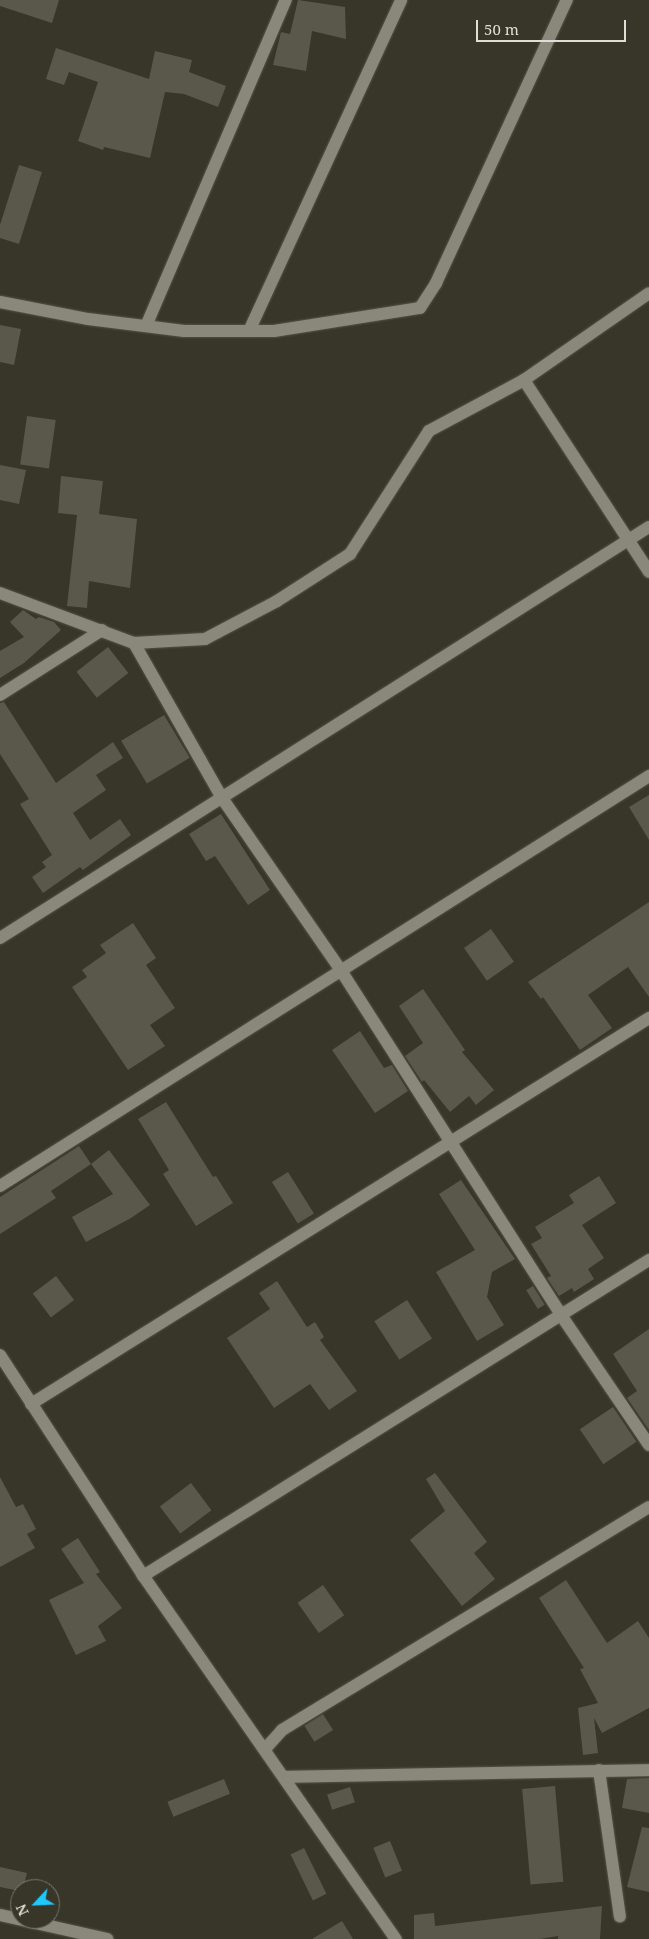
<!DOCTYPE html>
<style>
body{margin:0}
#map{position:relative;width:649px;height:1939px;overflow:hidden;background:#373629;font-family:"Noto Serif",serif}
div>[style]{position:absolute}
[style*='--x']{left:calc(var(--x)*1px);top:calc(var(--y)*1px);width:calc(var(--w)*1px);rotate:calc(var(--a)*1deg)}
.building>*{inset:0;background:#5a584b;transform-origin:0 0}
.roads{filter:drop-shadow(0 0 1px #555348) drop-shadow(0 0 1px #555348)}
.minor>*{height:12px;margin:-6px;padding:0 6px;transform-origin:6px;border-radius:6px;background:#8a887a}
.tertiary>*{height:12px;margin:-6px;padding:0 6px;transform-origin:6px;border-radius:6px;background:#8a887a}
span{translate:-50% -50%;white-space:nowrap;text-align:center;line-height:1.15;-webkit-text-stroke:4px #373629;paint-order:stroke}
.north{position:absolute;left:10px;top:1879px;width:50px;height:50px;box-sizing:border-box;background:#373629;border:1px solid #7a796e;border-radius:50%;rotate:245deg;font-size:14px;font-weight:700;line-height:20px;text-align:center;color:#dfded6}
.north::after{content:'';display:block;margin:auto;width:18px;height:22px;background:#20c9fd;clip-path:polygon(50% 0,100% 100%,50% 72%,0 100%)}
.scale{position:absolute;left:476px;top:20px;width:150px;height:22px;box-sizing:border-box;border:2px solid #dfded6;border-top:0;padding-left:6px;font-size:15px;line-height:18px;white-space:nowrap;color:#dfded6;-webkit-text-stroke:4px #373629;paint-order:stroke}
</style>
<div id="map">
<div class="building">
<div style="clip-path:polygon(0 0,59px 0,52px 23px,0 6px)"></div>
<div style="clip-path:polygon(298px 0,345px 7px,346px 39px,312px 31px,306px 71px,273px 65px,281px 32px,290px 34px)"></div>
<div style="clip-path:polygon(56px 48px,149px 79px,155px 51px,192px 60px,189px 72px,226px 86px,218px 107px,184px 94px,165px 92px,150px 158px,104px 147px,103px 150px,78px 141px,98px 82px,69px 72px,64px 85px,46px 79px)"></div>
<div style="clip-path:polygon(19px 165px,42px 172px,19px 244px,0 238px,0 225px)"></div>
<div style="clip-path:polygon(0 325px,21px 329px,14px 365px,0 362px)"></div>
<div style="left:27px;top:416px;width:29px;height:49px;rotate:8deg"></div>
<div style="clip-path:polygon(0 465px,26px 470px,19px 504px,0 500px)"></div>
<div style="clip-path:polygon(61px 476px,103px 481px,99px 514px,137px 519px,130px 588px,89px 581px,87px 608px,67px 606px,77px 515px,58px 513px)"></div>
<div style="clip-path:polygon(23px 610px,36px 619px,39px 617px,54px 622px,61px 630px,24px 663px,0 678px,0 651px,24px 637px,10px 622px)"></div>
<div style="left:108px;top:647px;width:33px;height:40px;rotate:52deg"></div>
<div style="clip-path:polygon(4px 702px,56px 783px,113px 742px,123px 758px,96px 775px,106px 790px,73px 813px,90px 840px,120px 819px,131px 835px,83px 870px,80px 867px,43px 893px,32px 877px,46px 867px,42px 862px,52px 855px,20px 804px,29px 799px,0 754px,0 703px)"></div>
<div style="left:164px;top:715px;width:50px;height:50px;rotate:59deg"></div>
<div style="clip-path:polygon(649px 795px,649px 840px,629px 807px)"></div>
<div style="clip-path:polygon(221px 814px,270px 890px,248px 905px,215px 856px,206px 861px,189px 834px)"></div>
<div style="clip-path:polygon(649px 902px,649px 997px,628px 967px,588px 995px,612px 1028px,580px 1050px,543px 997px,541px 999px,528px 982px)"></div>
<div style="clip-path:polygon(133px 923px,156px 958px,146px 965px,175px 1008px,150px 1025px,165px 1046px,128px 1070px,72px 987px,87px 977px,82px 970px,106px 953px,100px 945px)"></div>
<div style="left:491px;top:929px;width:40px;height:33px;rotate:55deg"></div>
<div style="clip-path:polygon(423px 989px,465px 1050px,462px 1052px,494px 1090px,476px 1105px,469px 1096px,450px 1112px,424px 1080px,422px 1082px,405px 1056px,423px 1043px,399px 1006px)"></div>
<div style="clip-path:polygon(360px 1031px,384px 1068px,392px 1065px,408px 1091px,375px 1113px,332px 1050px)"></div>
<div style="clip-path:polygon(166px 1102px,213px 1177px,216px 1176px,233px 1203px,196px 1226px,163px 1174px,169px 1170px,138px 1119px)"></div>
<div style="clip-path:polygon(79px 1146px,91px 1164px,51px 1191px,56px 1198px,0 1234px,0 1197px)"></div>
<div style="clip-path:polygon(109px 1150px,150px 1205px,131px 1218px,86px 1242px,72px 1217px,113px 1194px,91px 1164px)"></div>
<div style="left:288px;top:1172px;width:49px;height:19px;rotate:58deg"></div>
<div style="clip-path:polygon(599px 1176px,616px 1203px,582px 1225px,604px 1258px,588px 1269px,594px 1279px,574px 1292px,572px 1288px,559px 1296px,547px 1278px,551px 1276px,531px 1244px,542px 1238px,535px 1227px,574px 1203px,569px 1195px)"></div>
<div style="clip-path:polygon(461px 1180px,515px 1259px,492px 1272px,487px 1297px,504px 1325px,477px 1341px,436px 1272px,475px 1250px,439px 1194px)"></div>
<div style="left:56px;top:1276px;width:30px;height:29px;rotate:53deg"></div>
<div style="clip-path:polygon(277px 1281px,307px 1327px,315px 1322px,324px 1337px,320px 1340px,357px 1391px,329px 1410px,310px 1384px,274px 1408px,227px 1338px,270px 1309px,259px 1293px)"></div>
<div style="left:533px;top:1286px;width:22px;height:8px;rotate:58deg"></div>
<div style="left:407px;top:1300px;width:46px;height:39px;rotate:57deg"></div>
<div style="clip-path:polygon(649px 1329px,649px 1430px,627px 1398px,637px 1391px,613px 1354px)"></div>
<div style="left:613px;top:1407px;width:42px;height:40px;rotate:56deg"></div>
<div style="clip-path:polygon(435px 1473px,487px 1542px,474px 1553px,495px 1579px,462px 1606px,410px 1540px,445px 1511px,426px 1479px)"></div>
<div style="clip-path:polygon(0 1477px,16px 1507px,23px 1504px,36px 1529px,27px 1534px,35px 1548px,0 1567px)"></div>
<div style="left:191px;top:1483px;width:34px;height:39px;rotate:53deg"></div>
<div style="clip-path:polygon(78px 1538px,100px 1572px,96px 1574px,122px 1608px,98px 1626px,106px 1641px,76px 1655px,49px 1600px,84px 1583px,61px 1549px)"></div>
<div style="clip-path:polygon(566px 1580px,607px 1643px,638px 1621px,649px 1638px,649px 1708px,602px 1733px,594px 1718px,598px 1753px,583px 1755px,578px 1708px,598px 1703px,580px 1669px,584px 1668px,539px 1598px)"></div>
<div style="left:323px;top:1585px;width:37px;height:31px;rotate:55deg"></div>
<div style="left:323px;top:1714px;width:19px;height:22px;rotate:58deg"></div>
<div style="clip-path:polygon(649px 1778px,649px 1813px,622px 1808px,627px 1779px)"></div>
<div style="left:224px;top:1779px;width:16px;height:61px;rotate:68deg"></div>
<div style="left:555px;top:1786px;width:96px;height:33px;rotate:85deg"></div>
<div style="left:350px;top:1787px;width:16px;height:24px;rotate:72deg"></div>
<div style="clip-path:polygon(642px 1827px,649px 1828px,649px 1892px,627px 1887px)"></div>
<div style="left:390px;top:1841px;width:32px;height:18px;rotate:68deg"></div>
<div style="left:304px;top:1848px;width:51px;height:15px;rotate:64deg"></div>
<div style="clip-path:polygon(0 1867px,27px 1873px,23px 1889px,20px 1891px,0 1887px)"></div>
<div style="clip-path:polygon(602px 1906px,600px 1939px,558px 1939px,558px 1936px,540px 1939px,414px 1939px,414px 1915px,434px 1913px,435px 1926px)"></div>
<div style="clip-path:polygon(342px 1921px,353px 1939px,312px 1939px)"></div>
</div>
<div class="roads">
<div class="minor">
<div style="--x:0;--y:302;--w:90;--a:10.9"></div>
<div style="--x:88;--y:319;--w:97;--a:7.1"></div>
<div style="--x:184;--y:331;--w:90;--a:0"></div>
<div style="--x:274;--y:331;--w:148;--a:-9"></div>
<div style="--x:420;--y:308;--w:30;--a:-57"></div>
<div style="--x:436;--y:283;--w:312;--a:-65.2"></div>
<div style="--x:146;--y:326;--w:355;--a:-66.8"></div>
<div style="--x:249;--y:331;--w:364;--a:-65.3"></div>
<div style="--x:524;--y:380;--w:229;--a:56.9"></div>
<div style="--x:0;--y:593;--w:143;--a:20.5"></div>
<div style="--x:134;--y:643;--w:71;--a:-3.2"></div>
<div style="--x:205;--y:639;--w:81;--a:-27.8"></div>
<div style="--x:277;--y:601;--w:87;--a:-32.8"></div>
<div style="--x:350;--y:554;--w:146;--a:-57.3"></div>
<div style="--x:429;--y:431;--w:108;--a:-28.2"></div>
<div style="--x:524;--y:380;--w:152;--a:-34.8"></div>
<div style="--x:134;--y:643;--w:178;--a:60.4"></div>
<div style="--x:222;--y:798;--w:208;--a:55.4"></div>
<div style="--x:340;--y:969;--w:411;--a:57.4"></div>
<div style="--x:561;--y:1315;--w:157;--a:55.9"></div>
<div style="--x:0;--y:695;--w:121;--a:-32.5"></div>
<div style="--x:0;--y:938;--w:768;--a:-32.35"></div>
<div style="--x:0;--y:1186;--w:768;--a:-32.28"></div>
<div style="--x:31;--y:1404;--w:729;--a:-31.99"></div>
<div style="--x:143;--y:1576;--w:597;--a:-31.99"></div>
<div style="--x:265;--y:1749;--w:25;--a:-48"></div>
<div style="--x:282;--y:1730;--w:429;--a:-31.3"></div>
<div style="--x:599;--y:1770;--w:148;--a:81.9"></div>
<div style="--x:284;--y:1777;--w:365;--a:-1.1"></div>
<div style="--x:0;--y:1915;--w:110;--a:12.6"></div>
</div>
<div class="tertiary">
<div style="--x:0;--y:1355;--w:261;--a:57"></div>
<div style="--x:142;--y:1574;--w:445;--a:55.2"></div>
</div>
</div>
<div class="north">N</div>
<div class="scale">50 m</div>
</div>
